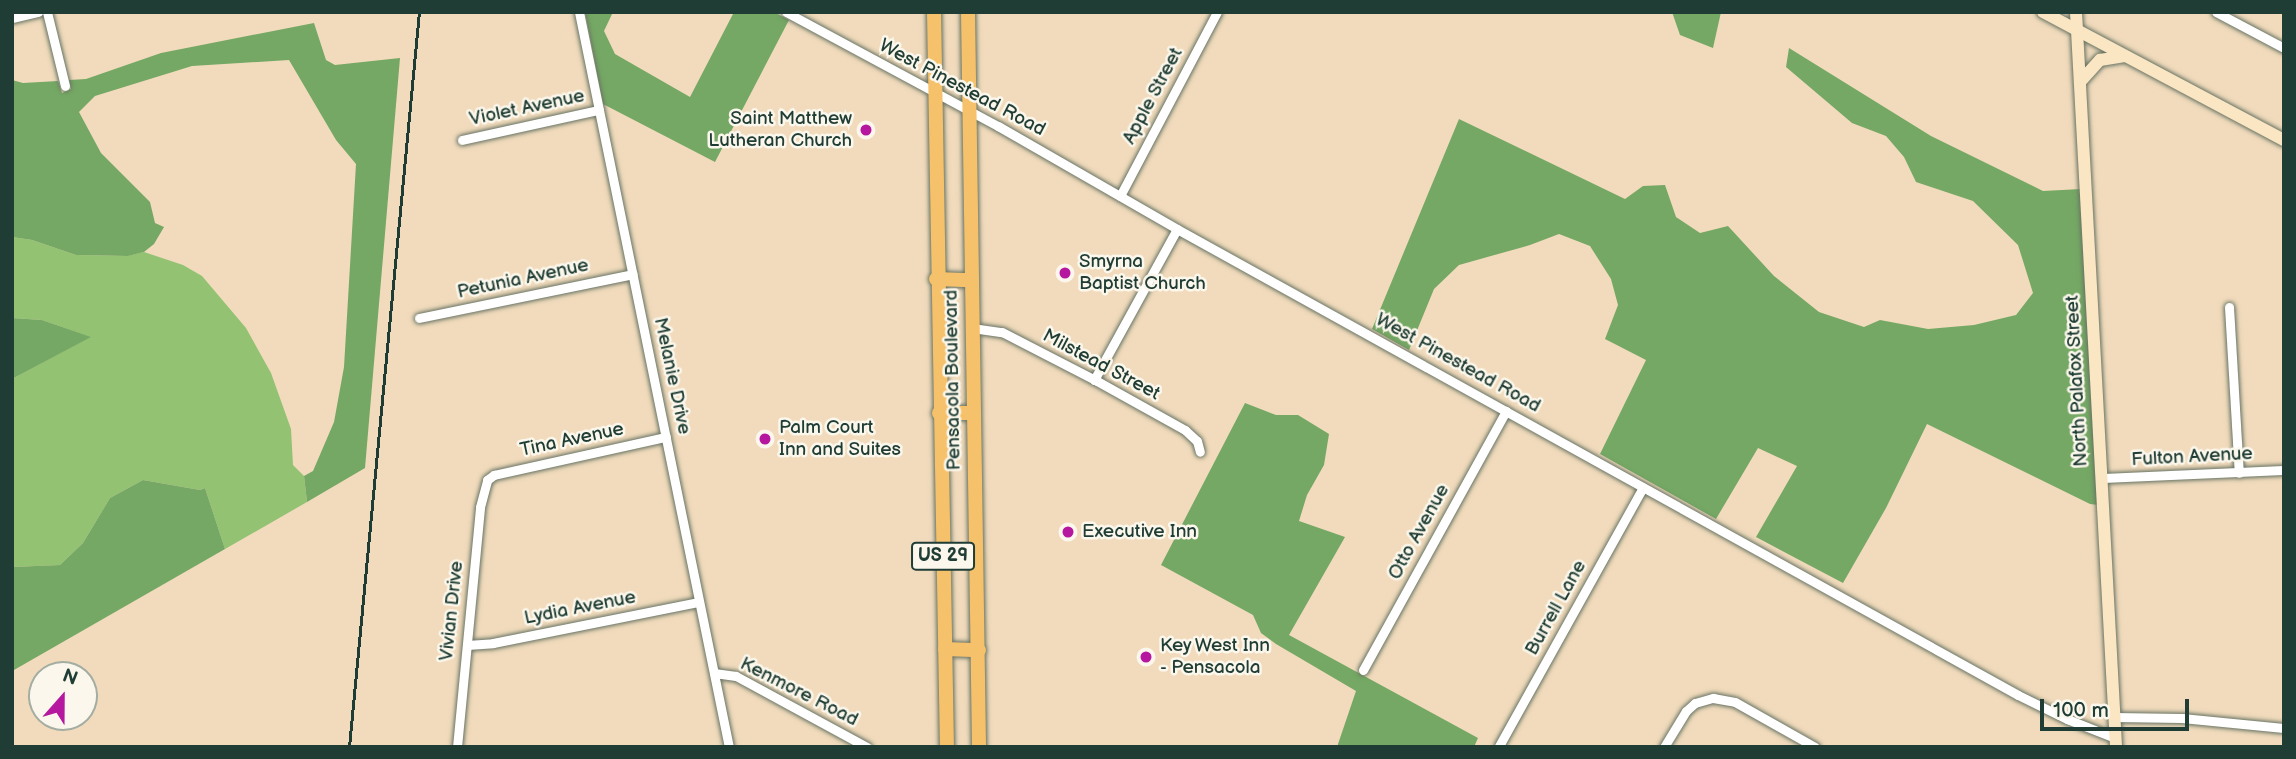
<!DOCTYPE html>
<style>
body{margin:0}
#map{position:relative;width:2296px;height:759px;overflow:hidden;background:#f1dbbc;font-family:"Balsamiq Sans",sans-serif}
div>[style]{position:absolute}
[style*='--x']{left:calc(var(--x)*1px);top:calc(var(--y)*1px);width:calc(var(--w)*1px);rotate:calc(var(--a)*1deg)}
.green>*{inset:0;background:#92c272}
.forest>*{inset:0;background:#75a864}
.roads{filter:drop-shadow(0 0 2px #687464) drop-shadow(0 0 2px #687464)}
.minor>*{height:9px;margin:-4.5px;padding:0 4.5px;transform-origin:4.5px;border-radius:4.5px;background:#fff}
.secondary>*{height:12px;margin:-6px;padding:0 6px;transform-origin:6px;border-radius:6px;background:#fbe6c4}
.primary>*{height:14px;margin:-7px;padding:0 7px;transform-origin:7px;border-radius:7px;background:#f6c16b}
.rail>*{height:2.5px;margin:-1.25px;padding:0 1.25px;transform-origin:1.25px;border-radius:1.25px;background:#1f3d34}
.dots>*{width:19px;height:19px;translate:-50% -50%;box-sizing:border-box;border:4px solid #fbf7ec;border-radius:50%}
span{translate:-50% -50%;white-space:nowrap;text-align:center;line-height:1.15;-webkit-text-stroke:5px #fbf7ec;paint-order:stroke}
.shield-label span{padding:2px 5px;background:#fbf7ec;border:2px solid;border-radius:5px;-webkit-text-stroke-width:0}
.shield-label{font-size:18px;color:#1f3d34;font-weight:700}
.street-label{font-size:19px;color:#1f3d34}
.poi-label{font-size:19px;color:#1f3d34}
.right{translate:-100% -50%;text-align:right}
.left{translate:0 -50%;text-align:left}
.frame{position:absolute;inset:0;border:14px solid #1f3d34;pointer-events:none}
.north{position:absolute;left:28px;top:661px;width:70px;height:70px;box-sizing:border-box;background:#fbf7ec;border:2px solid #a3ada2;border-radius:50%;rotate:21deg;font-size:19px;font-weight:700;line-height:28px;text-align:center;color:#1f3d34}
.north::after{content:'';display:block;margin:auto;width:24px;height:32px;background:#b5179e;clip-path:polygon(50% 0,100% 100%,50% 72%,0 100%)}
.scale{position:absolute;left:2040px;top:699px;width:149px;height:32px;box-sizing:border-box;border:4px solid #1f3d34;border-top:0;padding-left:9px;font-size:21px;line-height:24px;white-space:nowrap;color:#1f3d34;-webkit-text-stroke:5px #fbf7ec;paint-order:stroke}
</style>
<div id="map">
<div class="green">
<div style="clip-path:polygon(12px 237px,32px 240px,76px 255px,127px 256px,144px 252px,183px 265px,202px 276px,246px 328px,271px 373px,291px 429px,293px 465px,304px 476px,307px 502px,225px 549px,205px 488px,200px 490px,143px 480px,110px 498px,83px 543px,60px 565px,12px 567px,12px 379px,90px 337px,42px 320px,12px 318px)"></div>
</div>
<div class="forest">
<div style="clip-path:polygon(585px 12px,613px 12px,604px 31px,615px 54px,690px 97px,734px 12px,774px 12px,789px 20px,715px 162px,603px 104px)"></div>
<div style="clip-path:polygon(1672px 12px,1721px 12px,1713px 48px,1680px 35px)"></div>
<div style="clip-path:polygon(314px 23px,326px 60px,335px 65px,400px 58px,365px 468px,307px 502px,304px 476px,313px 471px,334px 422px,344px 367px,356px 164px,336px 140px,289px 60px,192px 66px,95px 96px,79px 112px,101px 153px,150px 202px,155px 223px,164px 227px,154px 244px,144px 252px,128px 256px,76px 255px,32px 240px,12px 237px,12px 80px,23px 83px,58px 81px,62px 93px,71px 89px,69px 80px,86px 79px,161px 53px)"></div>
<div style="clip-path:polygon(1789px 48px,1931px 136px,2043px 191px,2081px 189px,2098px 505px,2090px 504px,1927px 424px,1886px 508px,1843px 583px,1756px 537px,1797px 466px,1758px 448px,1716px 519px,1600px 454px,1646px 360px,1605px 339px,1618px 305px,1611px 279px,1590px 246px,1559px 234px,1530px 245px,1459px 265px,1434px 289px,1409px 350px,1372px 329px,1459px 119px,1625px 199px,1643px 186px,1665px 185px,1676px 217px,1700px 233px,1728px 226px,1774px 276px,1819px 312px,1864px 327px,1880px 320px,1928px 329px,1974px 325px,2016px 315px,2033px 293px,2018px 245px,1973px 201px,1916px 182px,1904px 157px,1886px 136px,1852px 123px,1786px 67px)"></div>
<div style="clip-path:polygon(12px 318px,42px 320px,91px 337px,12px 379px)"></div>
<div style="clip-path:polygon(1245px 403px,1276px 415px,1298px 415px,1329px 434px,1324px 465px,1307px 495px,1299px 521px,1345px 537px,1289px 635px,1478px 738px,1474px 747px,1337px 747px,1356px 691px,1276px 644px,1261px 633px,1253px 615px,1161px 565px)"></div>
<div style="clip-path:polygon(143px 480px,200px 490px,205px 488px,225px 549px,14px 670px,12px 567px,60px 565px,83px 543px,110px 498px)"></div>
</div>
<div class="roads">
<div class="minor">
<div style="--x:47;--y:12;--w:76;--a:76.3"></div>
<div style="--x:579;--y:12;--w:750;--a:78.47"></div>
<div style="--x:786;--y:12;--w:241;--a:28.3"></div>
<div style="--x:998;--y:126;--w:207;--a:29.9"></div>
<div style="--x:1177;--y:229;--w:961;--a:28.99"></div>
<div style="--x:2018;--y:695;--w:55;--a:26.1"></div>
<div style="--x:2067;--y:719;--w:52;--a:21.6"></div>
<div style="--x:2216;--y:12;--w:77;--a:27.9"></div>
<div style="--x:12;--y:18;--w:27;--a:-13"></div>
<div style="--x:462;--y:140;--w:140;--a:-12.4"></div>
<div style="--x:1120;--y:196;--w:208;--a:-62.2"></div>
<div style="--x:2229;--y:307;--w:166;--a:86.6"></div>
<div style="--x:419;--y:318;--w:218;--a:-11.6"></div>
<div style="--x:972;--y:328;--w:30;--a:8"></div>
<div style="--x:1002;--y:332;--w:107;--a:27.3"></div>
<div style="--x:1097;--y:381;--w:101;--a:29.1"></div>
<div style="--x:1185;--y:430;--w:16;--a:43"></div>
<div style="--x:1197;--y:441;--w:11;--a:75"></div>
<div style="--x:1094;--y:380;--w:172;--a:-61.2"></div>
<div style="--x:2102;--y:478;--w:182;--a:-2.5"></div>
<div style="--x:467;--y:645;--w:26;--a:-4"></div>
<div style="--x:493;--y:643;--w:210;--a:-11.3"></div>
<div style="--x:1363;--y:670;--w:296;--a:-61.1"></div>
<div style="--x:714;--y:673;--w:22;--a:8"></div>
<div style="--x:736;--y:676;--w:149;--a:28.5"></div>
<div style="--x:2114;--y:717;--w:68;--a:0.8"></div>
<div style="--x:2182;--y:718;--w:102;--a:5.6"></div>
<div style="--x:1499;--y:746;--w:296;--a:-60.9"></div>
<div style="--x:457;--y:747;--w:241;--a:-84.5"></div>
<div style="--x:480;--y:507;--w:28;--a:-75"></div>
<div style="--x:487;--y:480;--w:9;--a:-36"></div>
<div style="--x:494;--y:475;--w:176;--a:-12.5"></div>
<div style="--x:1664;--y:747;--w:42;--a:-58.6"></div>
<div style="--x:1686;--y:711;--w:12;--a:-42"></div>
<div style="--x:1695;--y:703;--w:19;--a:-16"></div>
<div style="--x:1713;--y:698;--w:22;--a:10"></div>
<div style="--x:1735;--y:702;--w:92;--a:29.4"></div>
</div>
<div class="secondary">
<div style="--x:2043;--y:12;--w:273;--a:28"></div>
<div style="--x:2076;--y:12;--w:736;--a:86.88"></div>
<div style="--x:2080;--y:82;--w:30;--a:-48"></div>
<div style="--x:2100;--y:60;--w:25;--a:-9"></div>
</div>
<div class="primary">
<div style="--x:934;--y:12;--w:735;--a:88.99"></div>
<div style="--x:968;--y:12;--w:735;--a:89.14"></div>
<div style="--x:936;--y:279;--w:34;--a:2"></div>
<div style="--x:939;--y:413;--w:33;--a:0"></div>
<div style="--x:945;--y:649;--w:34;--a:2"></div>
</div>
</div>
<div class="rail">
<div style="--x:349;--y:747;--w:738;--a:-84.56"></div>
</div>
<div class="dots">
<div style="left:866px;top:130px;background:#b5179e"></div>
<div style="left:1065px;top:273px;background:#b5179e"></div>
<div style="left:765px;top:439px;background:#b5179e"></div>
<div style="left:1068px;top:532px;background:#b5179e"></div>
<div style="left:1146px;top:657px;background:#b5179e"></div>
</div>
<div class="shield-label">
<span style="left:943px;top:556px">US 29</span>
</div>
<div class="street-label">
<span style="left:962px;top:88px;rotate:28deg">West Pinestead Road</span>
<span style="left:1153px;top:96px;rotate:-62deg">Apple Street</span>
<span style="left:527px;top:108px;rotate:-12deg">Violet Avenue</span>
<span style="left:523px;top:279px;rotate:-12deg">Petunia Avenue</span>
<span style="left:1458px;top:363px;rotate:29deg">West Pinestead Road</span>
<span style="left:1101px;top:365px;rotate:28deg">Milstead Street</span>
<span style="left:672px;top:376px;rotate:78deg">Melanie Drive</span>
<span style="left:953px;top:380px;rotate:-91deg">Pensacola Boulevard</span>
<span style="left:2077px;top:381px;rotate:-93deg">North Palafox Street</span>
<span style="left:572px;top:440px;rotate:-12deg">Tina Avenue</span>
<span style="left:2192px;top:457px;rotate:-3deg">Fulton Avenue</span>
<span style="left:1419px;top:532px;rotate:-61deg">Otto Avenue</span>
<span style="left:580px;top:608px;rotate:-11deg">Lydia Avenue</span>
<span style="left:1556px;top:608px;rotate:-61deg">Burrell Lane</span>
<span style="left:452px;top:611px;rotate:-84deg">Vivian Drive</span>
<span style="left:799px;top:692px;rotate:27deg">Kenmore Road</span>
</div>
<div class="poi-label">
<span class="right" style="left:852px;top:130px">Saint Matthew<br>Lutheran Church</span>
<span class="left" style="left:1079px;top:273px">Smyrna<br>Baptist Church</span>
<span class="left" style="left:779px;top:439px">Palm Court<br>Inn and Suites</span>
<span class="left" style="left:1082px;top:532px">Executive Inn</span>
<span class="left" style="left:1160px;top:657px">Key West Inn<br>- Pensacola</span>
</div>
<div class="frame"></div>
<div class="north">N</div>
<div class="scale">100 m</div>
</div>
